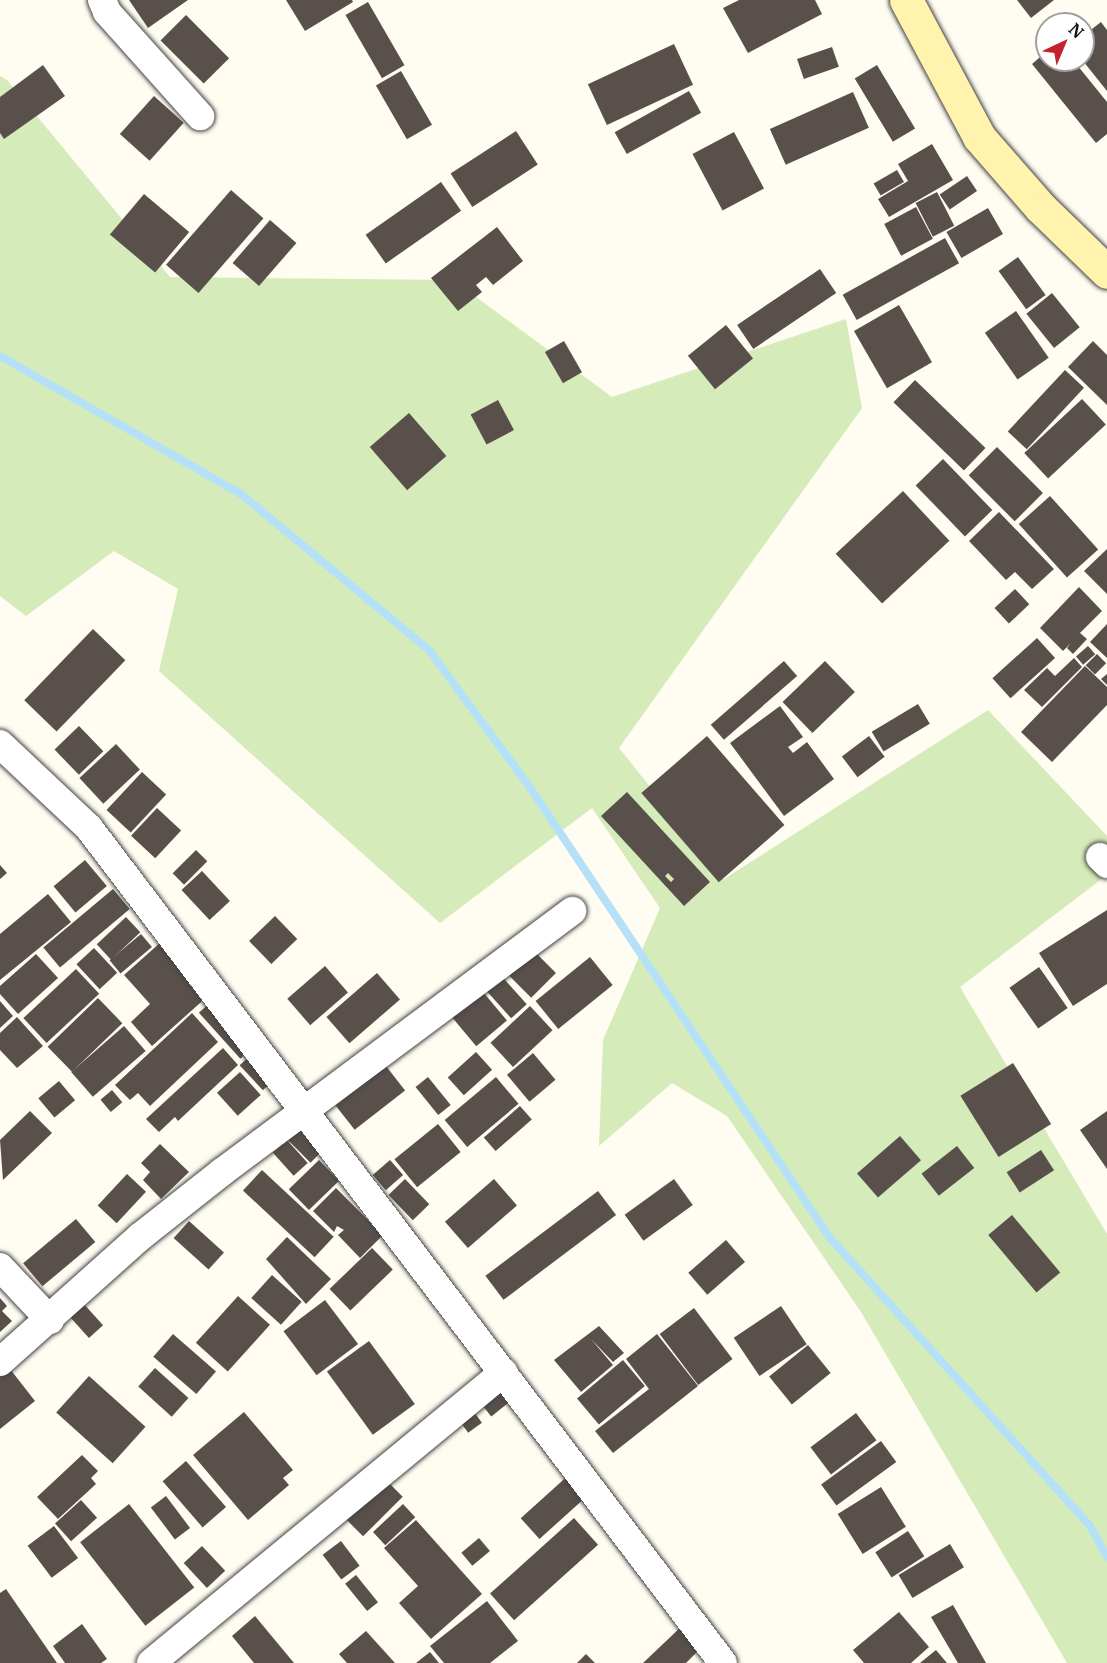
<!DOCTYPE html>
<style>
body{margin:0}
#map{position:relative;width:1107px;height:1663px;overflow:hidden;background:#fffcf2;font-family:Merriweather,serif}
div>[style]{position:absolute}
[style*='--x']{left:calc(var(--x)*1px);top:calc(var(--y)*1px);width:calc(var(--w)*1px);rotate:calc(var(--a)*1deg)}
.green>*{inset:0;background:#d5ebba}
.stream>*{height:8px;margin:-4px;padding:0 4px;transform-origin:4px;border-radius:4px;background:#b5e1f8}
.building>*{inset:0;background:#59504b;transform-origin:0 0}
.roads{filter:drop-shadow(0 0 2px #434343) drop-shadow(0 0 2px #434343)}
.street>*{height:28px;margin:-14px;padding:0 14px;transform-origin:14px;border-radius:14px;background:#fff}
.secondary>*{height:33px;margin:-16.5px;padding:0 16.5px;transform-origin:16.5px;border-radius:16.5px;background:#fff3ad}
span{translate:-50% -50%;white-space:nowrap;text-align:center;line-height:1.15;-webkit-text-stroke:6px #fff;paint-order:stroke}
.north{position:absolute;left:1035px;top:12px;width:60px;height:60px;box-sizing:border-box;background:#fff;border:2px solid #9f9f9f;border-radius:50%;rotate:44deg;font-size:16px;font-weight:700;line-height:24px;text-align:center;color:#101010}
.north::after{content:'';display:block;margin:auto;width:21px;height:27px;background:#c5222f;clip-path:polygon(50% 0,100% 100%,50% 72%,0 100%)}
</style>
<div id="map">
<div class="green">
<div style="clip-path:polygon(0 76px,7px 80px,170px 277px,453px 280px,612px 397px,846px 319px,862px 408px,619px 748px,724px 879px,988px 710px,1107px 836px,1107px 875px,960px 987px,1107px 1234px,1107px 1663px,1067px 1663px,861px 1312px,727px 1116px,672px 1083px,599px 1146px,603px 1040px,660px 908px,592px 808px,440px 923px,159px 671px,178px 589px,114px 551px,26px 616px,0 596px)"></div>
</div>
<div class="stream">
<div style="--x:0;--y:356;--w:278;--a:29.8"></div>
<div style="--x:241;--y:494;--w:244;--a:39.7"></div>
<div style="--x:429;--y:650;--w:172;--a:53.7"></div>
<div style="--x:531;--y:789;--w:539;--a:56.34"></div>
<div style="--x:830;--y:1238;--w:388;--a:47.9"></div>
<div style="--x:1090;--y:1526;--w:35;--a:61"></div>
</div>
<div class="building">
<div style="clip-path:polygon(129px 0,188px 0,148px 28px)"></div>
<div style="clip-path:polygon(286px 0,352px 0,353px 2px,305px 31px)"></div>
<div style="clip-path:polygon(739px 0,815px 0,822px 14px,748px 53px,723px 8px)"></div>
<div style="clip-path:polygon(1017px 0,1054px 0,1031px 18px)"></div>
<div style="left:368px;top:2px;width:73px;height:26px;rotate:60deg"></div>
<div style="left:186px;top:15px;width:61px;height:36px;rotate:45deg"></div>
<div style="clip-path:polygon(1101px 22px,1107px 30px,1107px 91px,1083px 61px,1083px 36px)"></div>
<div style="left:674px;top:44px;width:45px;height:95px;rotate:65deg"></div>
<div style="left:832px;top:47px;width:21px;height:37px;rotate:71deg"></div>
<div style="clip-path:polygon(1047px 51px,1047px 60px,1073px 60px,1107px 102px,1107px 134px,1096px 143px,1032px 64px)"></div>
<div style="clip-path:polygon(43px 65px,65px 96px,4px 139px,0 133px,0 97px)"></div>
<div style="left:877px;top:65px;width:74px;height:26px;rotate:59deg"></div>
<div style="left:401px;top:71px;width:62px;height:29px;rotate:60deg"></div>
<div style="left:689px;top:91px;width:25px;height:85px;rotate:61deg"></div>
<div style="left:853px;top:92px;width:39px;height:91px;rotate:66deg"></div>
<div style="left:154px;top:96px;width:40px;height:51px;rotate:42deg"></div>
<div style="left:516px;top:131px;width:40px;height:78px;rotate:57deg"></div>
<div style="left:734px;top:132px;width:64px;height:47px;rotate:62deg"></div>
<div style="clip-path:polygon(932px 144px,953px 180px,889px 217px,878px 199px,908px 181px,898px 164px)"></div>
<div style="left:897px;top:170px;width:14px;height:27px;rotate:60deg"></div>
<div style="left:967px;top:176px;width:18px;height:33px;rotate:56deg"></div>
<div style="left:441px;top:182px;width:35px;height:92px;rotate:55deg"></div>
<div style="left:231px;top:190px;width:43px;height:99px;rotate:41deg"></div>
<div style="left:937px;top:192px;width:38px;height:24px;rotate:63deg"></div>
<div style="left:144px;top:194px;width:59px;height:53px;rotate:40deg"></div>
<div style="left:916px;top:207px;width:36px;height:36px;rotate:62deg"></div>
<div style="left:988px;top:208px;width:30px;height:48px;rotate:60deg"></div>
<div style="left:270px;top:220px;width:35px;height:57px;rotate:41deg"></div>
<div style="clip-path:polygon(497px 227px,523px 261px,493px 285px,486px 277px,476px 285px,482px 292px,458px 311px,431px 278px)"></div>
<div style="left:945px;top:238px;width:29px;height:117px;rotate:61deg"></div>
<div style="left:1018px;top:257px;width:47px;height:24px;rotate:54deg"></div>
<div style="left:820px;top:269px;width:29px;height:100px;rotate:56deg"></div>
<div style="left:1052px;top:293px;width:44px;height:33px;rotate:51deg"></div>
<div style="left:899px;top:305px;width:66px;height:52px;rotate:60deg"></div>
<div style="left:1016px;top:311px;width:57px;height:38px;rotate:55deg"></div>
<div style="left:726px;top:325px;width:43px;height:49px;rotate:51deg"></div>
<div style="left:564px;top:341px;width:36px;height:22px;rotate:60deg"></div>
<div style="clip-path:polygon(1093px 341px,1107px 355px,1107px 405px,1068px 367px)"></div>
<div style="left:1065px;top:370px;width:26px;height:84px;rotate:43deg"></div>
<div style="left:915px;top:380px;width:98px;height:31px;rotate:44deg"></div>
<div style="left:1082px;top:399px;width:35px;height:79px;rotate:47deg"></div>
<div style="left:498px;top:400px;width:34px;height:31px;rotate:62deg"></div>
<div style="left:409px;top:413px;width:57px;height:52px;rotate:49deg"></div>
<div style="left:997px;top:447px;width:65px;height:40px;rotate:45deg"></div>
<div style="left:943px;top:459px;width:71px;height:38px;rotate:46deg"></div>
<div style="left:903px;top:491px;width:68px;height:92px;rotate:47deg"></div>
<div style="left:1050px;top:496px;width:72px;height:42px;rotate:48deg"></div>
<div style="clip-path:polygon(999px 512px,1054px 569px,1032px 589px,1015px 572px,1006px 580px,969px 541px)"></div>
<div style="clip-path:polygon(1107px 549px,1107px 594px,1084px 571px)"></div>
<div style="clip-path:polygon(1079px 587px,1102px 611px,1080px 633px,1087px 639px,1073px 654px,1067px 648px,1071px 643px,1063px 651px,1040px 628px)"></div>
<div style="left:1015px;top:589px;width:21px;height:28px;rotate:47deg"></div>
<div style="clip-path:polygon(1107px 624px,1107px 658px,1090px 642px)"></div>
<div style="left:93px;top:629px;width:45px;height:99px;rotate:44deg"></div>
<div style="left:1037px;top:638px;width:27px;height:60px;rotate:48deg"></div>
<div style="left:1088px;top:646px;width:11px;height:16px;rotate:49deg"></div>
<div style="left:1097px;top:654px;width:13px;height:16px;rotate:45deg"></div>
<div style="clip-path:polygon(1074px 658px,1082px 667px,1042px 707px,1024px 690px,1047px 668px,1055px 676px)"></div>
<div style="left:784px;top:661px;width:20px;height:97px;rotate:49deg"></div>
<div style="left:825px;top:661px;width:43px;height:59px;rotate:46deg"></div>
<div style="clip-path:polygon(1085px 666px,1107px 687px,1107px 705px,1052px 762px,1021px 732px)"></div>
<div style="clip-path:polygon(1107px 674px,1107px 685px,1101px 679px)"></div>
<div style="left:918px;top:704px;width:23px;height:54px;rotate:59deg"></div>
<div style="clip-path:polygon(780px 706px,803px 737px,788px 747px,793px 753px,807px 742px,834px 779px,784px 816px,730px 743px)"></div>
<div style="left:79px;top:726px;width:35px;height:34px;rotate:46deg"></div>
<div style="left:707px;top:736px;width:118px;height:87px;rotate:49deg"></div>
<div style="left:869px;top:736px;width:26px;height:34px;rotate:53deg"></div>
<div style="left:116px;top:744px;width:35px;height:50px;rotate:47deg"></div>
<div style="left:142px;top:772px;width:33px;height:52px;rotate:43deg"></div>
<div style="clip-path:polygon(evenodd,627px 792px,710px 882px,684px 906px,601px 816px,627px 792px,668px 873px,674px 879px,671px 882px,665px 876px,668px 873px)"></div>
<div style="left:157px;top:808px;width:33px;height:38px;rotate:43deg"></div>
<div style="left:196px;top:850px;width:16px;height:33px;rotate:45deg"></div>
<div style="left:85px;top:860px;width:34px;height:41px;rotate:50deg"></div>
<div style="clip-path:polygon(0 865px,7px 873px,0 879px)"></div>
<div style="left:202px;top:871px;width:41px;height:28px;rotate:47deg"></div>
<div style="left:113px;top:889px;width:26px;height:91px;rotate:50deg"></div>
<div style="clip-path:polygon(48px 894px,71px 922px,0 980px,0 934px)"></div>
<div style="clip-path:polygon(1107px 910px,1107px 984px,1073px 1006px,1039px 953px)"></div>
<div style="left:275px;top:916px;width:32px;height:36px;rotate:46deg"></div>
<div style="left:126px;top:917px;width:21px;height:40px;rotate:47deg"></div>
<div style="left:141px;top:934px;width:17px;height:41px;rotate:50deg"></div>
<div style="clip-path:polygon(161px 942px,209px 995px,152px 1046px,131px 1022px,150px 1004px,124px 975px)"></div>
<div style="left:94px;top:948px;width:34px;height:24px;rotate:47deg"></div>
<div style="left:534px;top:951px;width:31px;height:35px;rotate:45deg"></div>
<div style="clip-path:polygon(36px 954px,58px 978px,18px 1014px,0 994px,0 986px)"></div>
<div style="left:590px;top:957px;width:36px;height:70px;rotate:51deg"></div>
<div style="left:325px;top:966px;width:35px;height:50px;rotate:49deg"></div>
<div style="left:1039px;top:967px;width:50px;height:36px;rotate:55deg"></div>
<div style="left:76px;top:969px;width:34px;height:72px;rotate:47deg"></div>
<div style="left:496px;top:970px;width:46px;height:21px;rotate:48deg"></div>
<div style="left:377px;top:973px;width:35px;height:67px;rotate:49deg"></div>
<div style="left:478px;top:986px;width:45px;height:40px;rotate:50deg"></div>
<div style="left:98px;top:998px;width:35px;height:70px;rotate:46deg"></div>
<div style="left:213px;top:1000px;width:62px;height:19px;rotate:48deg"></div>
<div style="clip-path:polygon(0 1001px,13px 1016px,0 1028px)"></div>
<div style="left:530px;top:1006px;width:33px;height:54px;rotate:47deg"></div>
<div style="clip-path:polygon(192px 1013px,218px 1042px,150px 1106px,138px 1093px,130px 1100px,115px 1085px)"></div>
<div style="clip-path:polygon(17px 1017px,43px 1046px,17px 1068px,0 1050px,0 1033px)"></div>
<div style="left:124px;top:1026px;width:33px;height:70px;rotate:49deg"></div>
<div style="clip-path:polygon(223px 1048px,238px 1065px,178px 1121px,175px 1117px,159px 1132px,146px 1119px)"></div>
<div style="left:255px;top:1051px;width:34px;height:21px;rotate:47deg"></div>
<div style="left:476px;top:1052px;width:24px;height:38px;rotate:48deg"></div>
<div style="left:533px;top:1053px;width:35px;height:34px;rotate:50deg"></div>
<div style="left:1013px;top:1063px;width:72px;height:62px;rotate:58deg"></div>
<div style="left:386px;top:1066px;width:31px;height:64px;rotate:52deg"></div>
<div style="left:240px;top:1072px;width:31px;height:31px;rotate:48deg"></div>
<div style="left:428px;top:1077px;width:36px;height:16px;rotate:51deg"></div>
<div style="left:496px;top:1077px;width:35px;height:67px;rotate:50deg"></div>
<div style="left:59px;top:1081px;width:25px;height:27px;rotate:50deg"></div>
<div style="left:112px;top:1090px;width:16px;height:15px;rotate:50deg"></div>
<div style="left:520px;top:1106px;width:18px;height:48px;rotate:49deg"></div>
<div style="clip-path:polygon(30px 1111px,52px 1133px,3px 1180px,0 1140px)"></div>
<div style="clip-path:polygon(1107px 1111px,1107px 1169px,1080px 1130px)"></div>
<div style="left:290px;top:1121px;width:44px;height:15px;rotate:45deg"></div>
<div style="left:438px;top:1124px;width:36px;height:56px;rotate:51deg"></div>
<div style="left:900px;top:1136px;width:32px;height:57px;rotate:49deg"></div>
<div style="left:287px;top:1140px;width:31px;height:19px;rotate:48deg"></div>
<div style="clip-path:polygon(160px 1144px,189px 1172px,161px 1199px,143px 1180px,150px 1172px,141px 1163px)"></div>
<div style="left:957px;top:1146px;width:28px;height:45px;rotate:52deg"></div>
<div style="left:1041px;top:1150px;width:24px;height:41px;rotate:57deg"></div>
<div style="left:319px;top:1160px;width:29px;height:42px;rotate:46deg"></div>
<div style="left:390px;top:1160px;width:20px;height:23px;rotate:49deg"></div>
<div style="left:262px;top:1170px;width:98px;height:28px;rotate:43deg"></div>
<div style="left:127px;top:1174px;width:26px;height:43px;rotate:43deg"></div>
<div style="left:405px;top:1179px;width:35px;height:23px;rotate:46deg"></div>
<div style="left:494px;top:1179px;width:35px;height:65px;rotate:49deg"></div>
<div style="left:674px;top:1179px;width:32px;height:61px;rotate:54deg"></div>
<div style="clip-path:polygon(336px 1188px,383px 1235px,360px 1258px,338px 1235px,344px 1230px,337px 1226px,334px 1232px,313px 1211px)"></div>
<div style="left:598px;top:1191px;width:30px;height:141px;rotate:53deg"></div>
<div style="left:1012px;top:1215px;width:75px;height:31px;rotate:50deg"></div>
<div style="left:76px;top:1219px;width:30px;height:69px;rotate:50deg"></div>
<div style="left:189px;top:1221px;width:47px;height:23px;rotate:42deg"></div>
<div style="clip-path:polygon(287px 1237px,331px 1279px,306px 1304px,266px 1259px)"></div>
<div style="left:726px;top:1240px;width:29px;height:50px;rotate:49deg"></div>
<div style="left:372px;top:1248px;width:30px;height:59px;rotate:46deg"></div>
<div style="left:272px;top:1275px;width:40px;height:31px;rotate:42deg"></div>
<div style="left:238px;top:1296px;width:43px;height:63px;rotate:42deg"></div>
<div style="clip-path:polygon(0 1298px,7px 1306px,2px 1311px,12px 1321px,0 1332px)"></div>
<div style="left:325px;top:1300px;width:55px;height:52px;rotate:53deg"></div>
<div style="left:83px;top:1303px;width:30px;height:19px;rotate:48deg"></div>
<div style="left:781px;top:1306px;width:46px;height:57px;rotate:56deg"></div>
<div style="left:694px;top:1308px;width:64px;height:43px;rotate:53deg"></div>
<div style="clip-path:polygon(599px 1326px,624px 1353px,613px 1362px,591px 1339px,613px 1365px,581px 1392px,554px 1360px)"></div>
<div style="left:173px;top:1334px;width:57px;height:30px;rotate:41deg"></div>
<div style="clip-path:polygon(657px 1334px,698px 1386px,613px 1453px,595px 1431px,649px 1389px,626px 1359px)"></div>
<div style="left:369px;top:1341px;width:78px;height:52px;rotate:54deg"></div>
<div style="left:808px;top:1345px;width:36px;height:50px;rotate:51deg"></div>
<div style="left:623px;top:1360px;width:34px;height:60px;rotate:50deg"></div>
<div style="left:155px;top:1368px;width:45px;height:25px;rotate:42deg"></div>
<div style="clip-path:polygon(10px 1369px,35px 1401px,0 1429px,0 1377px)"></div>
<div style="left:89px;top:1376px;width:76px;height:49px;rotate:42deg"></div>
<div style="left:505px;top:1381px;width:19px;height:33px;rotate:51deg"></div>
<div style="left:469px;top:1405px;width:22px;height:17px;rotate:54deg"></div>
<div style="clip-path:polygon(244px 1412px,293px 1470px,283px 1478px,289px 1485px,248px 1520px,193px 1455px)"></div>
<div style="left:856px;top:1413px;width:34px;height:57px;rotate:53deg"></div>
<div style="left:881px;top:1441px;width:26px;height:74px;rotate:54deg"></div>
<div style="clip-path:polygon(82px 1455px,98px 1471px,91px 1478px,96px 1484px,58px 1519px,37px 1497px)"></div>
<div style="left:186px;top:1461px;width:61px;height:31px;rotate:49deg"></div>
<div style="left:572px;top:1472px;width:28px;height:69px;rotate:48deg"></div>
<div style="left:385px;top:1479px;width:25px;height:56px;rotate:45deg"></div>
<div style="left:881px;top:1487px;width:47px;height:51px;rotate:58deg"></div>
<div style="left:166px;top:1496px;width:40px;height:19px;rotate:53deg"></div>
<div style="left:81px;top:1500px;width:24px;height:35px;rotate:48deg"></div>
<div style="left:129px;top:1504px;width:106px;height:62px;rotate:52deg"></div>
<div style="left:403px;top:1504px;width:18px;height:41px;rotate:47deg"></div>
<div style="left:574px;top:1518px;width:36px;height:113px;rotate:48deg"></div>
<div style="clip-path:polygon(416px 1520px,482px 1594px,431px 1639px,399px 1603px,418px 1586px,384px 1548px)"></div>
<div style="left:54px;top:1526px;width:40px;height:33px;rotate:53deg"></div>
<div style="left:908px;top:1531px;width:30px;height:39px;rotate:57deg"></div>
<div style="left:479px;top:1538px;width:17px;height:23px;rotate:50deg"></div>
<div style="left:341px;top:1541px;width:31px;height:23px;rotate:53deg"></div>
<div style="left:950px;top:1544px;width:27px;height:60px;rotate:59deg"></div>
<div style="left:202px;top:1546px;width:34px;height:25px;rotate:47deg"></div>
<div style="left:356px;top:1575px;width:35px;height:14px;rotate:51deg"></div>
<div style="clip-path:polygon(6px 1589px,57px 1663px,0 1663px,0 1593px)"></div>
<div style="clip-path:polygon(487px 1601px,518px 1641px,490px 1663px,444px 1663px,430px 1646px)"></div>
<div style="clip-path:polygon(953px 1605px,986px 1663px,958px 1663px,931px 1617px)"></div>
<div style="clip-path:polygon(899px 1612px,929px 1647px,911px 1663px,864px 1663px,853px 1650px)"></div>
<div style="clip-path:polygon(255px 1616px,294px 1663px,254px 1663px,232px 1636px)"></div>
<div style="clip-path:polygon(82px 1624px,107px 1659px,101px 1663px,65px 1663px,53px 1646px)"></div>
<div style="clip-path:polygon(684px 1624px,704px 1645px,686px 1663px,643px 1663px)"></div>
<div style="clip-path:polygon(366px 1631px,395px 1663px,347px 1663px,339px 1654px)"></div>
<div style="clip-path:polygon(936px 1650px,947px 1663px,920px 1663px)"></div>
<div style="clip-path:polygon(430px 1652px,439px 1663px,416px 1663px)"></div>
<div style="clip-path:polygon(586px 1654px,595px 1663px,577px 1663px)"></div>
</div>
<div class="roads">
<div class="street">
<div style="--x:102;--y:0;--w:13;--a:67"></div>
<div style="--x:107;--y:12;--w:140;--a:48.2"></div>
<div style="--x:0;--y:744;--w:122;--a:43.3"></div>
<div style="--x:89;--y:828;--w:1048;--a:52.79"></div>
<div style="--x:1100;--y:857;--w:10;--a:45"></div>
<div style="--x:0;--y:1267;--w:73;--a:46.7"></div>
<div style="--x:0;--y:1362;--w:189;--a:-41.8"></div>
<div style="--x:141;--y:1236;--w:103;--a:-38.3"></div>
<div style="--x:222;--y:1172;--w:437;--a:-36.7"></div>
<div style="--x:151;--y:1663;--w:457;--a:-39.5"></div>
</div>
<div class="secondary">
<div style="--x:906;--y:0;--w:155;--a:61.9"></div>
<div style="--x:979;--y:137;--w:94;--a:48.9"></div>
<div style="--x:1041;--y:208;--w:92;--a:44.1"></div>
</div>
</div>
<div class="north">N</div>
</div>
